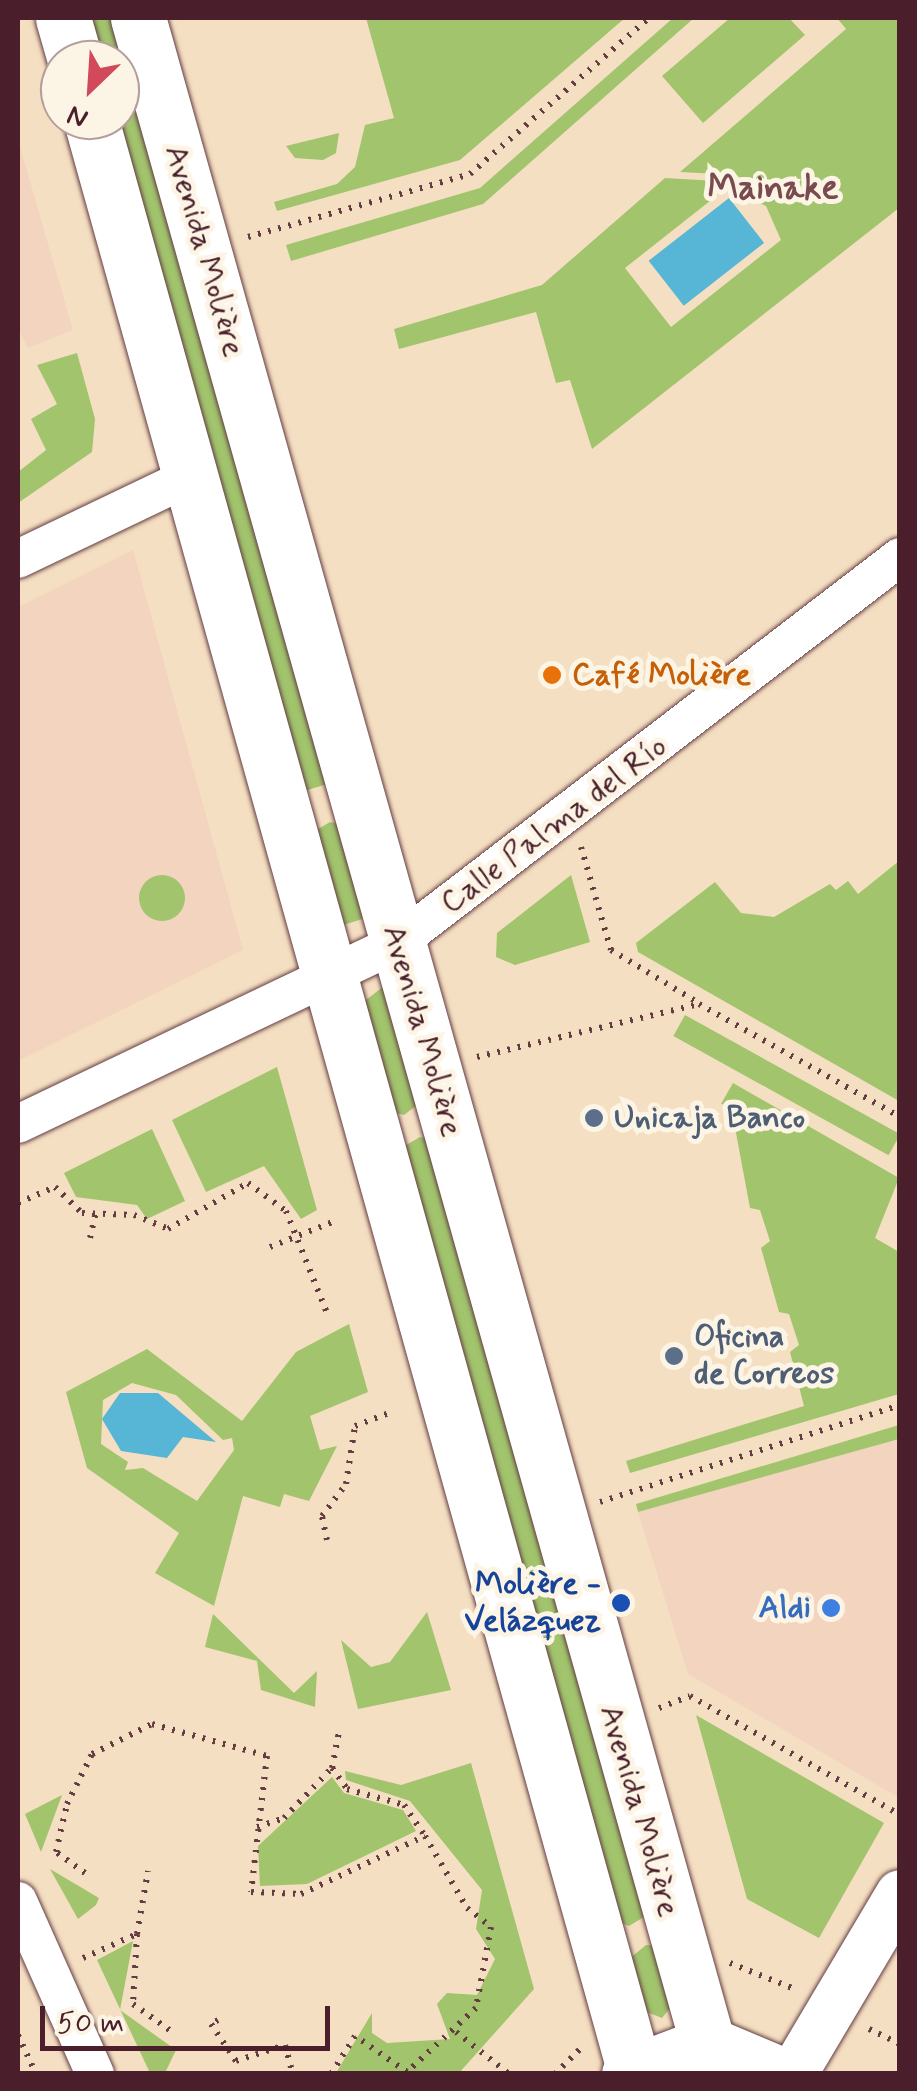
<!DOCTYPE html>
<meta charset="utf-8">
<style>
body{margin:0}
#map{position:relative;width:917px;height:2091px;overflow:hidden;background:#f5dfc2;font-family:Mynerve,sans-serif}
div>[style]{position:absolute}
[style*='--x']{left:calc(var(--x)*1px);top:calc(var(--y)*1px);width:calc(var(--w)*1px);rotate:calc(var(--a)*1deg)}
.built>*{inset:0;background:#f3d4bf}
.green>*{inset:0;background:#a1c46d;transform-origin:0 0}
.round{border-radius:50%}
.water>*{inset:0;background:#57b5d5;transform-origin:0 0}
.path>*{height:6px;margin-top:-3px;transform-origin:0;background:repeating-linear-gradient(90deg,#643c42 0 2.5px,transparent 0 10.5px)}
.roads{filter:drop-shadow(0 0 2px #643c42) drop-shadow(0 0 2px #643c42)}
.minor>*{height:38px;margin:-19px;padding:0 19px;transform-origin:19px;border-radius:19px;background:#fff}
.tertiary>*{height:48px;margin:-24px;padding:0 24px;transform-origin:24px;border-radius:24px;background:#fff}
.primary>*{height:55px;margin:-27.5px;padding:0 27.5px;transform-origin:27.5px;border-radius:27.5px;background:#fff}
.dots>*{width:28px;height:28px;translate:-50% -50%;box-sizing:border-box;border:5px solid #fcf5e5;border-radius:50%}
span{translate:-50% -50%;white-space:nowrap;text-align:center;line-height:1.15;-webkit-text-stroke:10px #fcf5e5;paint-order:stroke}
.street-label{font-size:32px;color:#4a1f2b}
.food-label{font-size:32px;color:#c56008;font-weight:700}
.left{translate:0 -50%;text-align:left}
.service-label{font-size:32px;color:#4e5e75;font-weight:700}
.transit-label{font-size:32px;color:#164399;font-weight:700}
.right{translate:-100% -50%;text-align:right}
.shop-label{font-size:32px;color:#366cbe;font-weight:700}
.neighbourhood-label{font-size:35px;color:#794a4e;font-weight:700}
.frame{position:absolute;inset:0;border:20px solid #4a1f2b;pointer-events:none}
.north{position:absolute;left:40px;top:40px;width:100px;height:100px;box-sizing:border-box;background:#fcf5e5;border:2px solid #b59f9b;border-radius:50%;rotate:205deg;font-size:28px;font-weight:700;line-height:40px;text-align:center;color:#4a1f2b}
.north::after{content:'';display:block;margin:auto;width:35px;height:45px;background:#d1495b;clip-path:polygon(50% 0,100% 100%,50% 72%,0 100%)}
.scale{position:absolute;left:40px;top:2006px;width:290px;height:45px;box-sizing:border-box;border:5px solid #4a1f2b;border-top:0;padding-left:12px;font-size:30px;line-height:35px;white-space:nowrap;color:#4a1f2b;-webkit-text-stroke:8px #fcf5e5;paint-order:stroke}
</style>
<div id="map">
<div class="built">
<div style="clip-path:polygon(18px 140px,73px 330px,28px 348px,18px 328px)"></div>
<div style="clip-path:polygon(133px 550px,243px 950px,18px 1061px,18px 607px)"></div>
<div style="clip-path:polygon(899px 1439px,900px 1795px,898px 1797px,688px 1674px,638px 1512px)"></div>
</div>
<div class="green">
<div style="clip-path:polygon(85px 18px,119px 18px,334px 782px,301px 792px,113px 120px,120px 60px,97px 60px)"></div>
<div style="clip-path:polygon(366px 18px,625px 18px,460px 160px,277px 211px,274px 202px,337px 184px,355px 167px,365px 125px,394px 118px)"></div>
<div style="clip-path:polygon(673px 18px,694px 18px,483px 204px,291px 261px,286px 245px,480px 188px)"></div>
<div style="clip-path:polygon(730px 18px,789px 18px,805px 35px,703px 123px,662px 76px)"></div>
<div style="clip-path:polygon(837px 18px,899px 18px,899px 208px,592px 449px,570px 380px,556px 383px,536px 312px,399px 349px,394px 329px,542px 285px,665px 178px,734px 182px,625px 268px,671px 327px,781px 240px,766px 206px,751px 199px,765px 189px,756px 180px,747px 186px,737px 175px,680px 172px,846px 29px)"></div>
<div style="clip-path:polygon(339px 133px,336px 153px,323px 160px,295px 158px,286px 146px)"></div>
<div style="clip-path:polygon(77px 353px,95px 419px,92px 452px,18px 503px,18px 472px,46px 450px,31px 419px,57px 404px,37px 365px)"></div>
<div style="clip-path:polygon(330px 822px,344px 825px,372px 916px,340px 926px,315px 831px)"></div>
<div style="clip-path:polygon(899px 861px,899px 1101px,638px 952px,636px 943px,715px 882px,741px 913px,774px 917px,830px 884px,836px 890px,848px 881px,858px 894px)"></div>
<div class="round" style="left:139px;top:875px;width:46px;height:46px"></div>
<div style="clip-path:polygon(571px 875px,590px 942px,515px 965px,496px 957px,497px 933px)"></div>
<div style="clip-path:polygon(389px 982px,421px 1102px,404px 1115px,393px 1112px,361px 1004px)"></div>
<div style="left:685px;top:1015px;width:246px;height:24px;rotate:29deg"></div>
<div style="clip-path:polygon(277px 1067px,317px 1210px,301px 1219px,264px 1166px,206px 1192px,172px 1120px)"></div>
<div style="clip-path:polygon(733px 1083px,899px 1178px,875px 1238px,899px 1252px,899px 1394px,630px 1473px,626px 1461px,804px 1406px,790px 1352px,799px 1345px,789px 1314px,779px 1312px,761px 1248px,770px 1241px,760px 1210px,750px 1208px,731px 1106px,721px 1104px)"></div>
<div style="clip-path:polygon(152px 1129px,185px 1201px,147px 1219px,137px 1205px,76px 1197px,64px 1173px)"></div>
<div style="clip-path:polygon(420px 1137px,432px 1140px,647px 1915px,629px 1926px,619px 1922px,401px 1148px)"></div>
<div style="clip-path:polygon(evenodd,349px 1324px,368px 1392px,310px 1416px,320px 1450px,337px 1446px,309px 1501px,284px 1494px,280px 1507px,243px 1496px,214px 1606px,155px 1573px,179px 1533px,87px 1468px,66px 1392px,147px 1349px,242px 1421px,296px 1352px,349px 1324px,132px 1383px,176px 1395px,223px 1440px,232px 1438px,234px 1450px,197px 1501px,143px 1468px,125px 1470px,128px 1462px,101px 1444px,103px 1400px,132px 1383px)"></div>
<div style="clip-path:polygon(899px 1425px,899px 1439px,638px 1512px,636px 1504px)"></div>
<div style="clip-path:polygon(427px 1612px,451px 1690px,358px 1709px,341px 1640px,371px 1667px,390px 1662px)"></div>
<div style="clip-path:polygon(213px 1614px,294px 1693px,317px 1671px,315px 1707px,261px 1690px,257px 1661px,205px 1647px)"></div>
<div style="clip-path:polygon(696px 1715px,884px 1823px,819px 1938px,747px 1899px)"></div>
<div style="clip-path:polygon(471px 1763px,534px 1989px,459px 2073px,336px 2073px,372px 2013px,372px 2033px,387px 2043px,450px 2039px,437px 2004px,447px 1993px,477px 1995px,495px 1959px,476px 1929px,482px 1890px,410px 1801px,346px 1780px,345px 1771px,401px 1785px)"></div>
<div style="clip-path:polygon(332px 1777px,344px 1793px,403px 1810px,416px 1831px,307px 1884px,260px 1886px,258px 1846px)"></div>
<div style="clip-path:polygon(62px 1795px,41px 1852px,25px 1814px)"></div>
<div style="clip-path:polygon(50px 1869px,99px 1898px,96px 1905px,78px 1919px)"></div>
<div style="clip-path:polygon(133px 1941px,120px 2010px,176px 2050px,165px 2073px,150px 2073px,97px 1960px)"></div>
<div style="clip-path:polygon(646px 1945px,660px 1946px,674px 2003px,662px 2018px,644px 2011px,629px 1959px)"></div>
</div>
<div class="water">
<div style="left:729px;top:198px;width:57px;height:102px;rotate:52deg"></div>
<div style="clip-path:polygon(120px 1393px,158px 1393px,216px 1442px,183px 1437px,167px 1458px,121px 1451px,102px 1419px)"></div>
</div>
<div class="path">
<div style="--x:248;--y:237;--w:231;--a:-15.8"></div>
<div style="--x:470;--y:174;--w:237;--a:-41.1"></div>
<div style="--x:581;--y:847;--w:107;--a:73.8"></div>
<div style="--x:611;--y:950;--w:100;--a:31.2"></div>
<div style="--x:477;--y:1057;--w:228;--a:-13.4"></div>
<div style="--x:699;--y:1004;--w:231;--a:29.3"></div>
<div style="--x:18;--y:1203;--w:40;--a:-23.4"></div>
<div style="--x:55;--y:1187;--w:37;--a:44"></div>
<div style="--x:82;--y:1213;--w:52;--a:2.2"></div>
<div style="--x:134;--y:1215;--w:37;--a:22"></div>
<div style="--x:168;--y:1229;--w:92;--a:-29.9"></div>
<div style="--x:248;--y:1183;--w:47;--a:36.4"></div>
<div style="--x:286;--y:1211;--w:115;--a:68.1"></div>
<div style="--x:90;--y:1238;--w:26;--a:-77"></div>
<div style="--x:270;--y:1247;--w:70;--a:-21.8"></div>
<div style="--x:600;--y:1502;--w:315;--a:-17.9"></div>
<div style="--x:327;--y:1540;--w:25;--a:-102"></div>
<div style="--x:322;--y:1516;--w:40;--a:-53"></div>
<div style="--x:346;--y:1484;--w:59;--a:-81.2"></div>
<div style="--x:355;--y:1426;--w:39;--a:-21"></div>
<div style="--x:659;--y:1708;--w:33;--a:-21"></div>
<div style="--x:690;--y:1696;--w:241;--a:29.5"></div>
<div style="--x:332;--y:1768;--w:26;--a:54"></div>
<div style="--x:347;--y:1789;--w:59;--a:15.7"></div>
<div style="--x:404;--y:1805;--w:37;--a:56"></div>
<div style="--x:257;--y:1827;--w:28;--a:-18"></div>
<div style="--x:284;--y:1818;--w:69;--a:-46.2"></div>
<div style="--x:332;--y:1768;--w:37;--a:-79"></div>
<div style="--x:85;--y:1873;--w:36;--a:-144"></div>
<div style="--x:56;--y:1852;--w:49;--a:-77.1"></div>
<div style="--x:67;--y:1804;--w:56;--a:-63.4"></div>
<div style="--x:92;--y:1754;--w:67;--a:-26.6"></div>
<div style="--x:152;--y:1724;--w:119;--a:15.5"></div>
<div style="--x:267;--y:1756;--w:137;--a:96.7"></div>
<div style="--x:251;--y:1892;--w:50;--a:2.3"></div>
<div style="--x:301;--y:1894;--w:137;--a:-25.1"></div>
<div style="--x:425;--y:1836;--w:83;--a:59.7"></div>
<div style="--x:467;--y:1908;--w:31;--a:38"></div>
<div style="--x:491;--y:1927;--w:82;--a:100.5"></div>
<div style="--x:476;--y:2008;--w:94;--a:137.2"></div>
<div style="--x:407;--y:2072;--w:63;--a:-145.3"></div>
<div style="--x:355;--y:2036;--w:45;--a:122.3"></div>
<div style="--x:137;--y:1934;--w:64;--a:-80.1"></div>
<div style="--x:83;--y:1958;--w:59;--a:-24"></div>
<div style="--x:137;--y:1934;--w:70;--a:93.3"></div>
<div style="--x:133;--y:2004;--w:52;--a:35.5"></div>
<div style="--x:730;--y:1963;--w:72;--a:21.9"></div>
<div style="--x:218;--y:2020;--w:8;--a:150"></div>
<div style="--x:211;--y:2024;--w:45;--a:56"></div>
<div style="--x:236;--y:2061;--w:52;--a:-18.1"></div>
<div style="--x:285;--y:2045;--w:30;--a:75"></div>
<div style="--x:869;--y:2029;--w:34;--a:26"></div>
<div style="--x:456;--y:2032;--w:68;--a:38.4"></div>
<div style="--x:18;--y:2035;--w:43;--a:65.2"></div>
<div style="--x:555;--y:2074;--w:38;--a:-45"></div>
</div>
<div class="roads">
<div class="minor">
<div style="--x:18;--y:559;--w:192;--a:-25.6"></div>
<div style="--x:18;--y:1124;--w:420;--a:-25.5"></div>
<div style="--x:397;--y:943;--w:634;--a:-37.5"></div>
<div style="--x:18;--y:1901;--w:189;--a:66"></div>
</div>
<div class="tertiary">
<div style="--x:793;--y:2074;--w:209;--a:-59.3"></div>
</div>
<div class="primary">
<div style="--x:63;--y:18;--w:44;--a:74.1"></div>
<div style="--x:138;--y:18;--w:2105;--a:74.29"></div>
<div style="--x:91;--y:120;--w:2023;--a:74.43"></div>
<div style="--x:629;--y:2074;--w:85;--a:-20.8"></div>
<div style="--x:708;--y:2044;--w:77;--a:22.9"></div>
</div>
</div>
<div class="dots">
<div style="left:552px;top:675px;background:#e8710a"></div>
<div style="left:594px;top:1118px;background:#5c6f8a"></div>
<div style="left:674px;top:1356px;background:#5c6f8a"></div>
<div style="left:621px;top:1603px;background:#1a4fb4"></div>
<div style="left:831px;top:1608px;background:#3f7fe0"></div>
</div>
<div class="street-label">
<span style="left:204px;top:251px;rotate:74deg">Avenida Molière</span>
<span style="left:554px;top:825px;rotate:-37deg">Calle Palma del Río</span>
<span style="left:422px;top:1031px;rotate:74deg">Avenida Molière</span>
<span style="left:639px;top:1811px;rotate:74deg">Avenida Molière</span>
</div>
<div class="food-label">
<span class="left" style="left:572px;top:675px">Café Molière</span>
</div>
<div class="service-label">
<span class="left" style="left:614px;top:1118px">Unicaja Banco</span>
<span class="left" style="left:694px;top:1356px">Oficina<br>de Correos</span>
</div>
<div class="transit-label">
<span class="right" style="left:601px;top:1603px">Molière -<br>Velázquez</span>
</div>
<div class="shop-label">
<span class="right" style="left:811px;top:1608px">Aldi</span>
</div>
<div class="neighbourhood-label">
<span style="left:773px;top:188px">Mainake</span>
</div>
<div class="frame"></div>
<div class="north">N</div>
<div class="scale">50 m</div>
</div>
